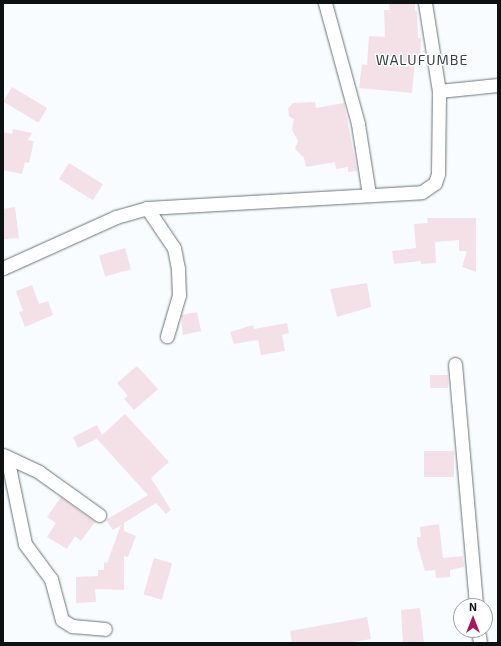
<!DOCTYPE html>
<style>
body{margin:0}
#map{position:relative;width:501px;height:646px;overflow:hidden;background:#f8fcfe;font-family:"Exo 2",sans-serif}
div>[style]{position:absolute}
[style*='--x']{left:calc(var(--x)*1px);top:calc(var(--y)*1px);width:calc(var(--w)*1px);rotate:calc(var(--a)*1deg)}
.building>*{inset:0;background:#f4e1e7;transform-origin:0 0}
.roads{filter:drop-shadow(0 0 1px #6b7578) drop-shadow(0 0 1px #6b7578)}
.minor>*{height:13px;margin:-6.5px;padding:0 6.5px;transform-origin:6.5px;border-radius:6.5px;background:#fff}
span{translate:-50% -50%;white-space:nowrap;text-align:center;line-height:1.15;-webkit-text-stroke:3px #fff;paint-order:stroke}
.quarter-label{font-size:14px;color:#384144;letter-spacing:1px}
.frame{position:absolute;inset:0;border:4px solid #0d1112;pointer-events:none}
.north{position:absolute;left:453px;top:598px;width:40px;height:40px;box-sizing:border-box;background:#fff;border:1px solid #9ea0a0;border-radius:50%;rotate:0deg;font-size:11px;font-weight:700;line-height:16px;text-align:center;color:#0d1112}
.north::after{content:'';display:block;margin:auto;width:14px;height:18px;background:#a5195f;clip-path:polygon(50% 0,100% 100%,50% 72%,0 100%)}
</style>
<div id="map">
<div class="building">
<div style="clip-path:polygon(389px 3px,415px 3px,415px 11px,417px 11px,418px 38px,421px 38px,420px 62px,415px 62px,412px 93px,359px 88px,362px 64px,367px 65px,369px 36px,385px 37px,384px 10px,390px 10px)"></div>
<div style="left:12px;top:87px;width:41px;height:17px;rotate:31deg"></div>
<div style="clip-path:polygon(315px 102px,316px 108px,344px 103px,357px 171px,348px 172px,348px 167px,336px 169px,335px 162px,306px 167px,304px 158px,295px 149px,298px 141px,292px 130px,294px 119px,289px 116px,288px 108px,293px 103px)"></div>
<div style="clip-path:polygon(13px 129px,32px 133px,28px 140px,34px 141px,29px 163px,25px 162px,22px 174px,3px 170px,3px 132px,12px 134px)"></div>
<div style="left:69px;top:163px;width:40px;height:19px;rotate:32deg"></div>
<div style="clip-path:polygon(15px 207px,19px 238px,3px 239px,3px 209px)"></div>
<div style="clip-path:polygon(427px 218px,476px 218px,476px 272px,462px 267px,467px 251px,459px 251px,459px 240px,435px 242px,436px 263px,421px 264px,421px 261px,394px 264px,392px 251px,416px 248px,414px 224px,428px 223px)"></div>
<div style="left:125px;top:248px;width:22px;height:27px;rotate:74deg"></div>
<div style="clip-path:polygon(367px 283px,371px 307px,337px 317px,330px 289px)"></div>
<div style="clip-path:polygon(32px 285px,39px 304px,48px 301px,53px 315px,25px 327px,19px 312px,23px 311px,16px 291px)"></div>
<div style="clip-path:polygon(197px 312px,201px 331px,183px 335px,181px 315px)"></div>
<div style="clip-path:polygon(287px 323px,289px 333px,282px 335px,285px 351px,261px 355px,258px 340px,234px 344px,230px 332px,253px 325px,254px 329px)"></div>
<div style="clip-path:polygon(137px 366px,158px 389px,134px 410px,124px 399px,128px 396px,117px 383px)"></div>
<div style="left:430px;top:375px;width:18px;height:13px"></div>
<div style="clip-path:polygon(125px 414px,169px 462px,151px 478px,171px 510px,166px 514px,156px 503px,124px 523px,124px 531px,136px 536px,128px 557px,124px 556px,124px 590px,95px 589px,96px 602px,76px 603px,76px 577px,98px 576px,98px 570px,104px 570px,104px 562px,107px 563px,121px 525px,113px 530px,106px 520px,148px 495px,97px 439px,100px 437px,78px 448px,73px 437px,97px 425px,102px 435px)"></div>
<div style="left:424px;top:451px;width:30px;height:26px"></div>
<div style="clip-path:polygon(61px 497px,95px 522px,81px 541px,75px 536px,67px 549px,47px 537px,56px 523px,47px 517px)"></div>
<div style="clip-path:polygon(439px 524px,443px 558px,463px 556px,464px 567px,450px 570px,450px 577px,436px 578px,435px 570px,425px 571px,417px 544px,417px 537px,421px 537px,420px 527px)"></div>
<div style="left:154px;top:558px;width:19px;height:38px;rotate:16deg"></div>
<div style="clip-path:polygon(420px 608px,424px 643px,403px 643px,401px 610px)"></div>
<div style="clip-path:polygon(367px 617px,371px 639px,348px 643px,292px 643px,290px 631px)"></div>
</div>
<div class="roads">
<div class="minor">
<div style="--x:325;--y:3;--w:125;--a:74.7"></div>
<div style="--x:358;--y:124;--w:71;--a:81.1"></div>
<div style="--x:425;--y:3;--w:89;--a:81"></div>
<div style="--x:147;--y:208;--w:48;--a:56"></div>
<div style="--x:174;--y:248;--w:21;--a:79"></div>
<div style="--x:178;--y:269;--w:26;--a:88"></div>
<div style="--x:179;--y:295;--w:43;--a:106.3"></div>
<div style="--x:3;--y:268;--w:124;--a:-24.3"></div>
<div style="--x:116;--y:217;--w:32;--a:-16"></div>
<div style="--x:147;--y:208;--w:275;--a:-3.3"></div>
<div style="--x:422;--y:192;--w:16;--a:-35"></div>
<div style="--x:435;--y:183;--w:9;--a:-72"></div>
<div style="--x:438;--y:174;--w:83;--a:-89.3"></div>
<div style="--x:439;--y:91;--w:59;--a:-5.8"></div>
<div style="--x:455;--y:364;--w:243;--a:85"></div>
<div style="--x:3;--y:455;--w:40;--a:25"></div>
<div style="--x:39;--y:472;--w:74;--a:35.6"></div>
<div style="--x:7;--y:457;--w:89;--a:78.3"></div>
<div style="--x:25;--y:544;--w:44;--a:53.4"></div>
<div style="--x:51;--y:579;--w:42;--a:75"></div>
<div style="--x:62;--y:620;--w:12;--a:31"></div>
<div style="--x:72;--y:626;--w:33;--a:5"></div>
<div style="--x:478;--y:630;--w:13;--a:81"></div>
</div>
</div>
<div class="quarter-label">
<span style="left:422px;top:60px">WALUFUMBE</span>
</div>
<div class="frame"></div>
<div class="north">N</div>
</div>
